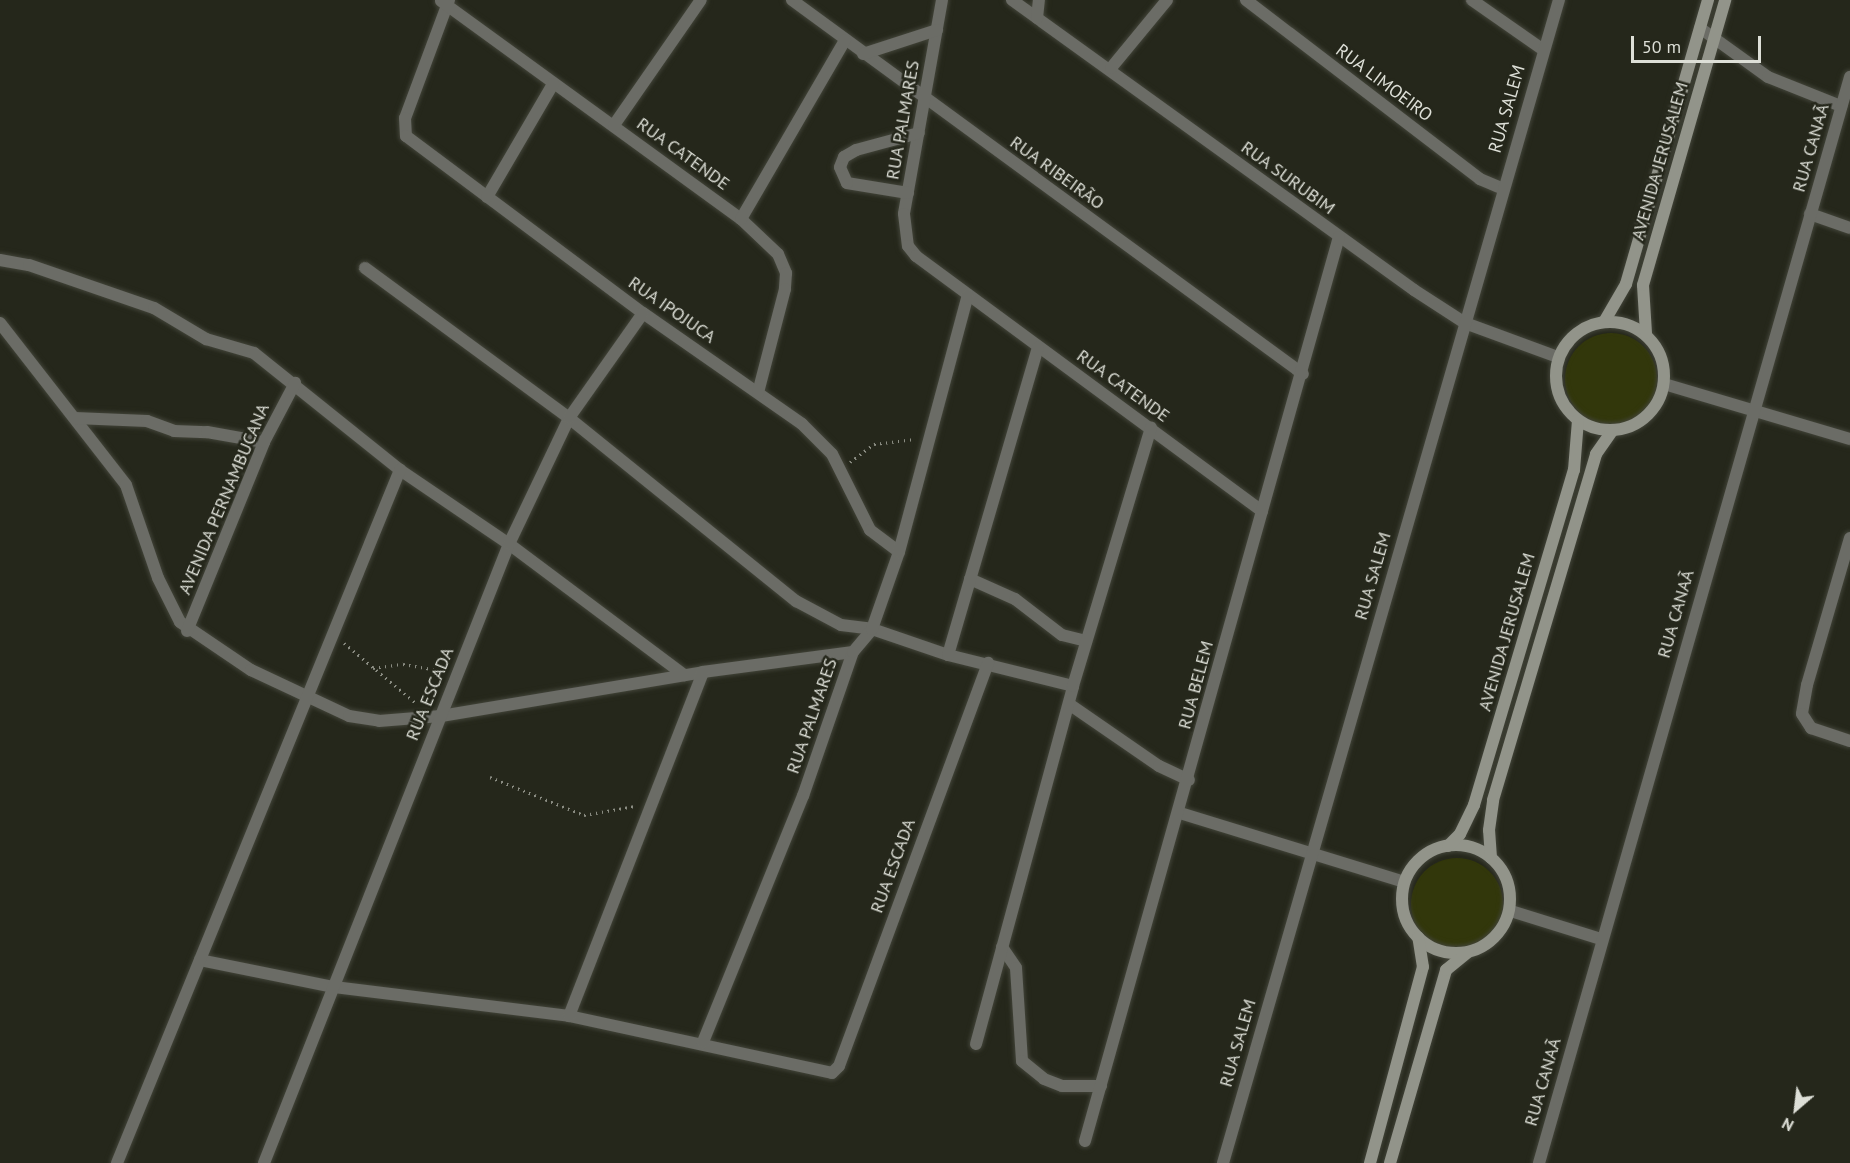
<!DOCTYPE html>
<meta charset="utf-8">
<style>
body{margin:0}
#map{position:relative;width:1850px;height:1163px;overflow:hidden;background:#25271b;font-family:"PT Sans",sans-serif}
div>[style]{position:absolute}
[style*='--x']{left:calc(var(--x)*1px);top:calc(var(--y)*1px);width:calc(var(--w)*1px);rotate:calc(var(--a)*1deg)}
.green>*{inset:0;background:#32370b}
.round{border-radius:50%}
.path>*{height:3px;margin-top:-1.5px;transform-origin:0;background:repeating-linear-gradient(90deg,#8a8c82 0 1.5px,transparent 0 6px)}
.roads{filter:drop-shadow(0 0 2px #424439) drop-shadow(0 0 2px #424439)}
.street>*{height:12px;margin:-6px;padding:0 6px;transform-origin:6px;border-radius:6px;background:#6b6c66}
.secondary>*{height:12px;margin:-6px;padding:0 6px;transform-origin:6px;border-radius:6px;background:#92948a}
.secondary>.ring{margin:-6px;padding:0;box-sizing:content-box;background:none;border:12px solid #92948a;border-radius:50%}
span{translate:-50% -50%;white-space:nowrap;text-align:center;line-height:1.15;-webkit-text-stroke:5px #25271b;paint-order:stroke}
.street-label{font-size:18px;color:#dddfd7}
.north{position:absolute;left:1766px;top:1079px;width:60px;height:60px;-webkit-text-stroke:4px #25271b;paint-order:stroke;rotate:208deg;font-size:16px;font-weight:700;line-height:24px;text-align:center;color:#dddfd7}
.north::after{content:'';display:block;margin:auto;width:21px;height:27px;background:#dddfd7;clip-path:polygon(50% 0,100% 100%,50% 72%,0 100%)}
.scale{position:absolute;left:1631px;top:36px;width:130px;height:27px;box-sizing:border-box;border:3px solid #dddfd7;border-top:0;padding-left:8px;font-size:18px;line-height:21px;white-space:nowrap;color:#dddfd7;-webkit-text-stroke:4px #25271b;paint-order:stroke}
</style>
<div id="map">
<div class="green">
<div class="round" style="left:1565px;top:333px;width:92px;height:92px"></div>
<div class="round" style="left:1411px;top:858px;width:92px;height:92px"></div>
</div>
<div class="path">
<div style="--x:850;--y:462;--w:30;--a:-37"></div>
<div style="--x:874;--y:444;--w:41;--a:-7"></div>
<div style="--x:344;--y:643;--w:95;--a:39.9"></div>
<div style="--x:373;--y:668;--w:30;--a:-8"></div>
<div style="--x:403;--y:664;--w:41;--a:9.9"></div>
<div style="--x:490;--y:777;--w:101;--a:22"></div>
<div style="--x:584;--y:815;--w:52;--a:-10"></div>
</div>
<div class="roads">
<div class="street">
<div style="--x:449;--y:0;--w:126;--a:110.4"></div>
<div style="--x:405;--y:118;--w:18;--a:87"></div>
<div style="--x:406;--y:136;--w:296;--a:36.8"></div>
<div style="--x:643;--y:313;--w:194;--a:34.9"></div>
<div style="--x:802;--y:424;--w:42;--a:45"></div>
<div style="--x:832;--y:454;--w:85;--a:63.4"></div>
<div style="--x:870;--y:530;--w:36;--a:37"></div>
<div style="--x:792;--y:0;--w:633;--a:36.2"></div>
<div style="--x:942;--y:0;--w:217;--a:100.1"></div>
<div style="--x:904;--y:214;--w:32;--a:83"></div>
<div style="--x:908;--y:246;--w:13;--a:51"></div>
<div style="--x:916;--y:256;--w:430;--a:36.4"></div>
<div style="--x:1012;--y:0;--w:496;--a:35.8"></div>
<div style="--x:1414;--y:290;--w:61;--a:32.9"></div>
<div style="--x:1465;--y:323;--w:99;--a:20.1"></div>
<div style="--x:1246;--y:0;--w:295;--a:37.4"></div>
<div style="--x:1480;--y:179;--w:25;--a:23"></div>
<div style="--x:1472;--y:0;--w:85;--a:35"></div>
<div style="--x:441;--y:1;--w:371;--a:36"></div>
<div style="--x:741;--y:219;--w:51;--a:43.4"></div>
<div style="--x:778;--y:254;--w:21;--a:67"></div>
<div style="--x:786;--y:273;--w:16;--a:94"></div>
<div style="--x:785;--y:289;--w:107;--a:104.6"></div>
<div style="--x:1037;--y:18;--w:18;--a:-84"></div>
<div style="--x:1700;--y:28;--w:84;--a:35.8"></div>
<div style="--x:1768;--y:77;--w:79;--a:21.7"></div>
<div style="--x:863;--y:54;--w:78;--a:-18"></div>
<div style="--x:1111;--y:68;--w:88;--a:-50.5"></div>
<div style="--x:614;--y:125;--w:152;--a:-55.2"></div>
<div style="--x:908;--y:193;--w:62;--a:-170.7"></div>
<div style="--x:847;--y:183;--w:17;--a:-114"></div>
<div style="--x:840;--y:167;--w:11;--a:-68"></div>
<div style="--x:844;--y:157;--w:14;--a:-30"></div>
<div style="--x:856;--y:150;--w:65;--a:-15.1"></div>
<div style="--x:487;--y:197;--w:131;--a:-59.7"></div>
<div style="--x:1810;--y:214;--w:42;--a:19.3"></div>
<div style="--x:741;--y:219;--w:207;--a:-59.8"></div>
<div style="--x:0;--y:260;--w:29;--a:10"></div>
<div style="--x:29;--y:265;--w:132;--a:19"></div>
<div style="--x:154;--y:308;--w:61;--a:30.8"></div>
<div style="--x:206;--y:339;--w:50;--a:16.3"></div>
<div style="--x:254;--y:353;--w:187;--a:38.7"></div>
<div style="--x:400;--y:470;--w:132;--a:34.2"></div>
<div style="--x:509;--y:544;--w:219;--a:36.8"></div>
<div style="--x:365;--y:268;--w:253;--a:36.3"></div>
<div style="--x:569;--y:418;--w:292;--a:38.9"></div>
<div style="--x:796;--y:601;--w:51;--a:28.1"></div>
<div style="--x:841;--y:625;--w:31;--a:7"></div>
<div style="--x:872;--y:629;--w:80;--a:18.9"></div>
<div style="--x:948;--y:655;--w:129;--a:13.9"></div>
<div style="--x:0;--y:323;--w:205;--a:52.1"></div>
<div style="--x:126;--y:485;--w:98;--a:71"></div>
<div style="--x:158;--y:578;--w:49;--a:63.4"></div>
<div style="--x:180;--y:622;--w:86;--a:34.1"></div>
<div style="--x:251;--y:670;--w:108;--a:25.1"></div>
<div style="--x:349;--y:716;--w:30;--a:9"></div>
<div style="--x:379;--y:721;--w:62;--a:-4.6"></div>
<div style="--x:441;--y:716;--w:266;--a:-9.5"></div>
<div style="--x:703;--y:672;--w:151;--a:-7.6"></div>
<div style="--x:1664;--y:384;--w:194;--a:16.5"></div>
<div style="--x:75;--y:418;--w:72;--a:2.4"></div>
<div style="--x:147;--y:421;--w:29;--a:20"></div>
<div style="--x:174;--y:431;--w:33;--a:2"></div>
<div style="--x:207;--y:432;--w:58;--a:10"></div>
<div style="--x:1850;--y:538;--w:153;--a:106.3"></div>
<div style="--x:1807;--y:685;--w:29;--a:100"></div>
<div style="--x:1802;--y:714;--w:17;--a:57"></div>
<div style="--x:1811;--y:728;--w:41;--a:18.4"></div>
<div style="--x:970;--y:579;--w:49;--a:24"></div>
<div style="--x:1015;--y:599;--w:59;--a:37.5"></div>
<div style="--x:1062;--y:635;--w:25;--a:14"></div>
<div style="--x:187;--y:631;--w:204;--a:-67.8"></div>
<div style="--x:264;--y:442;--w:67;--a:-62.3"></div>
<div style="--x:948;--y:655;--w:320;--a:-73.7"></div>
<div style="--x:1069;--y:704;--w:109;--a:34.6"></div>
<div style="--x:1159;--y:766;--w:33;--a:25"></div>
<div style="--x:1180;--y:813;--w:234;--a:17.1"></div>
<div style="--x:1511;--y:911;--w:94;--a:17.3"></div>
<div style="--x:1002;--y:947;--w:25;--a:56"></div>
<div style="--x:1016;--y:968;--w:93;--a:86.3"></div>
<div style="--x:1022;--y:1061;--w:28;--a:39"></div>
<div style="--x:1044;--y:1079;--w:19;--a:21"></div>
<div style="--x:1062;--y:1086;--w:39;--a:0"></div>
<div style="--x:200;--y:960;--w:137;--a:11.4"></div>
<div style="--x:334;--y:987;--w:237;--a:7"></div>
<div style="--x:569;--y:1016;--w:269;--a:12.2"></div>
<div style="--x:832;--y:1073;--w:10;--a:-45"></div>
<div style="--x:839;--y:1066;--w:430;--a:-69.7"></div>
<div style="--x:569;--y:1016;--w:369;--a:-68.7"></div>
<div style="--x:703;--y:1042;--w:266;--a:-67.9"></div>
<div style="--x:803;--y:796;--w:152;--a:-70.9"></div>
<div style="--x:853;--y:652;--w:30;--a:-50"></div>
<div style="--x:872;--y:629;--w:82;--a:-70.7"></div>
<div style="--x:899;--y:552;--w:266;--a:-75"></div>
<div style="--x:976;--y:1044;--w:371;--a:-74.8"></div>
<div style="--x:1073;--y:686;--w:270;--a:-73.2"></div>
<div style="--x:1085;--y:1141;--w:939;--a:-74.31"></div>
<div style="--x:117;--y:1163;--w:749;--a:-67.79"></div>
<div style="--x:264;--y:1163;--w:666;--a:-68.41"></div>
<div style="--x:509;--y:544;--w:140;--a:-64.5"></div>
<div style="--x:569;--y:418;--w:128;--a:-54.8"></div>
<div style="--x:1223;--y:1163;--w:1211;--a:-73.89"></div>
<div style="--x:1539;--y:1163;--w:1130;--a:-74.02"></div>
</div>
<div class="secondary">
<div class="ring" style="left:1556px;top:322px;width:96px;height:96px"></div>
<div style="--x:1604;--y:322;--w:44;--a:-59.9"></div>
<div style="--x:1626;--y:284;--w:296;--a:-73.9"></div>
<div style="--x:1646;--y:333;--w:48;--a:-93.6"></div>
<div style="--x:1643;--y:285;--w:297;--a:-73.9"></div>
<div class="ring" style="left:1402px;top:845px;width:96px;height:96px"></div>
<div style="--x:1448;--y:846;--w:17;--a:-45"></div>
<div style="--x:1460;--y:834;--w:32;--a:-64"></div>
<div style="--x:1474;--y:805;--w:350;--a:-73.4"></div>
<div style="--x:1574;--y:470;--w:50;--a:-85.4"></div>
<div style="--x:1491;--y:858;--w:28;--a:-94"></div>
<div style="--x:1489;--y:830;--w:30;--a:-82"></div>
<div style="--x:1493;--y:800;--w:361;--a:-73.4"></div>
<div style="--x:1596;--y:454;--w:29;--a:-55"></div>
<div style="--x:1370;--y:1163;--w:203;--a:-74.9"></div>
<div style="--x:1423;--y:967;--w:30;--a:-99"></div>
<div style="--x:1390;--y:1163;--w:201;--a:-73.8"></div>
<div style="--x:1446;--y:970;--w:28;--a:-39"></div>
</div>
</div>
<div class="street-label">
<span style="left:1384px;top:83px;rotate:37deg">RUA LIMOEIRO</span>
<span style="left:1507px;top:109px;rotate:-74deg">RUA SALEM</span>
<span style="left:903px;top:120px;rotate:-80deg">RUA PALMARES</span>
<span style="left:1811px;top:148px;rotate:-74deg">RUA CANAÃ</span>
<span style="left:683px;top:154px;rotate:36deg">RUA CATENDE</span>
<span style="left:1660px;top:161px;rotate:-74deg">AVENIDA JERUSALEM</span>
<span style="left:1057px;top:173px;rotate:36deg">RUA RIBEIRÃO</span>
<span style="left:1288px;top:178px;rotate:36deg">RUA SURUBIM</span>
<span style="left:672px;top:310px;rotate:35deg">RUA IPOJUCA</span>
<span style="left:1123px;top:386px;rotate:36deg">RUA CATENDE</span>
<span style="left:224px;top:499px;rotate:-67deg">AVENIDA PERNAMBUCANA</span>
<span style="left:1373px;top:576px;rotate:-74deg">RUA SALEM</span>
<span style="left:1676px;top:614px;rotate:-74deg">RUA CANAÃ</span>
<span style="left:1507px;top:632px;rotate:-74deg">AVENIDA JERUSALEM</span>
<span style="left:1196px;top:685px;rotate:-75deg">RUA BELEM</span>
<span style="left:430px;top:694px;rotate:-68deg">RUA ESCADA</span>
<span style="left:812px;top:716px;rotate:-71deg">RUA PALMARES</span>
<span style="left:893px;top:866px;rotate:-70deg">RUA ESCADA</span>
<span style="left:1238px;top:1043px;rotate:-74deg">RUA SALEM</span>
<span style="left:1543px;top:1082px;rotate:-74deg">RUA CANAÃ</span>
</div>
<div class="north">N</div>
<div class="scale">50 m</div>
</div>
